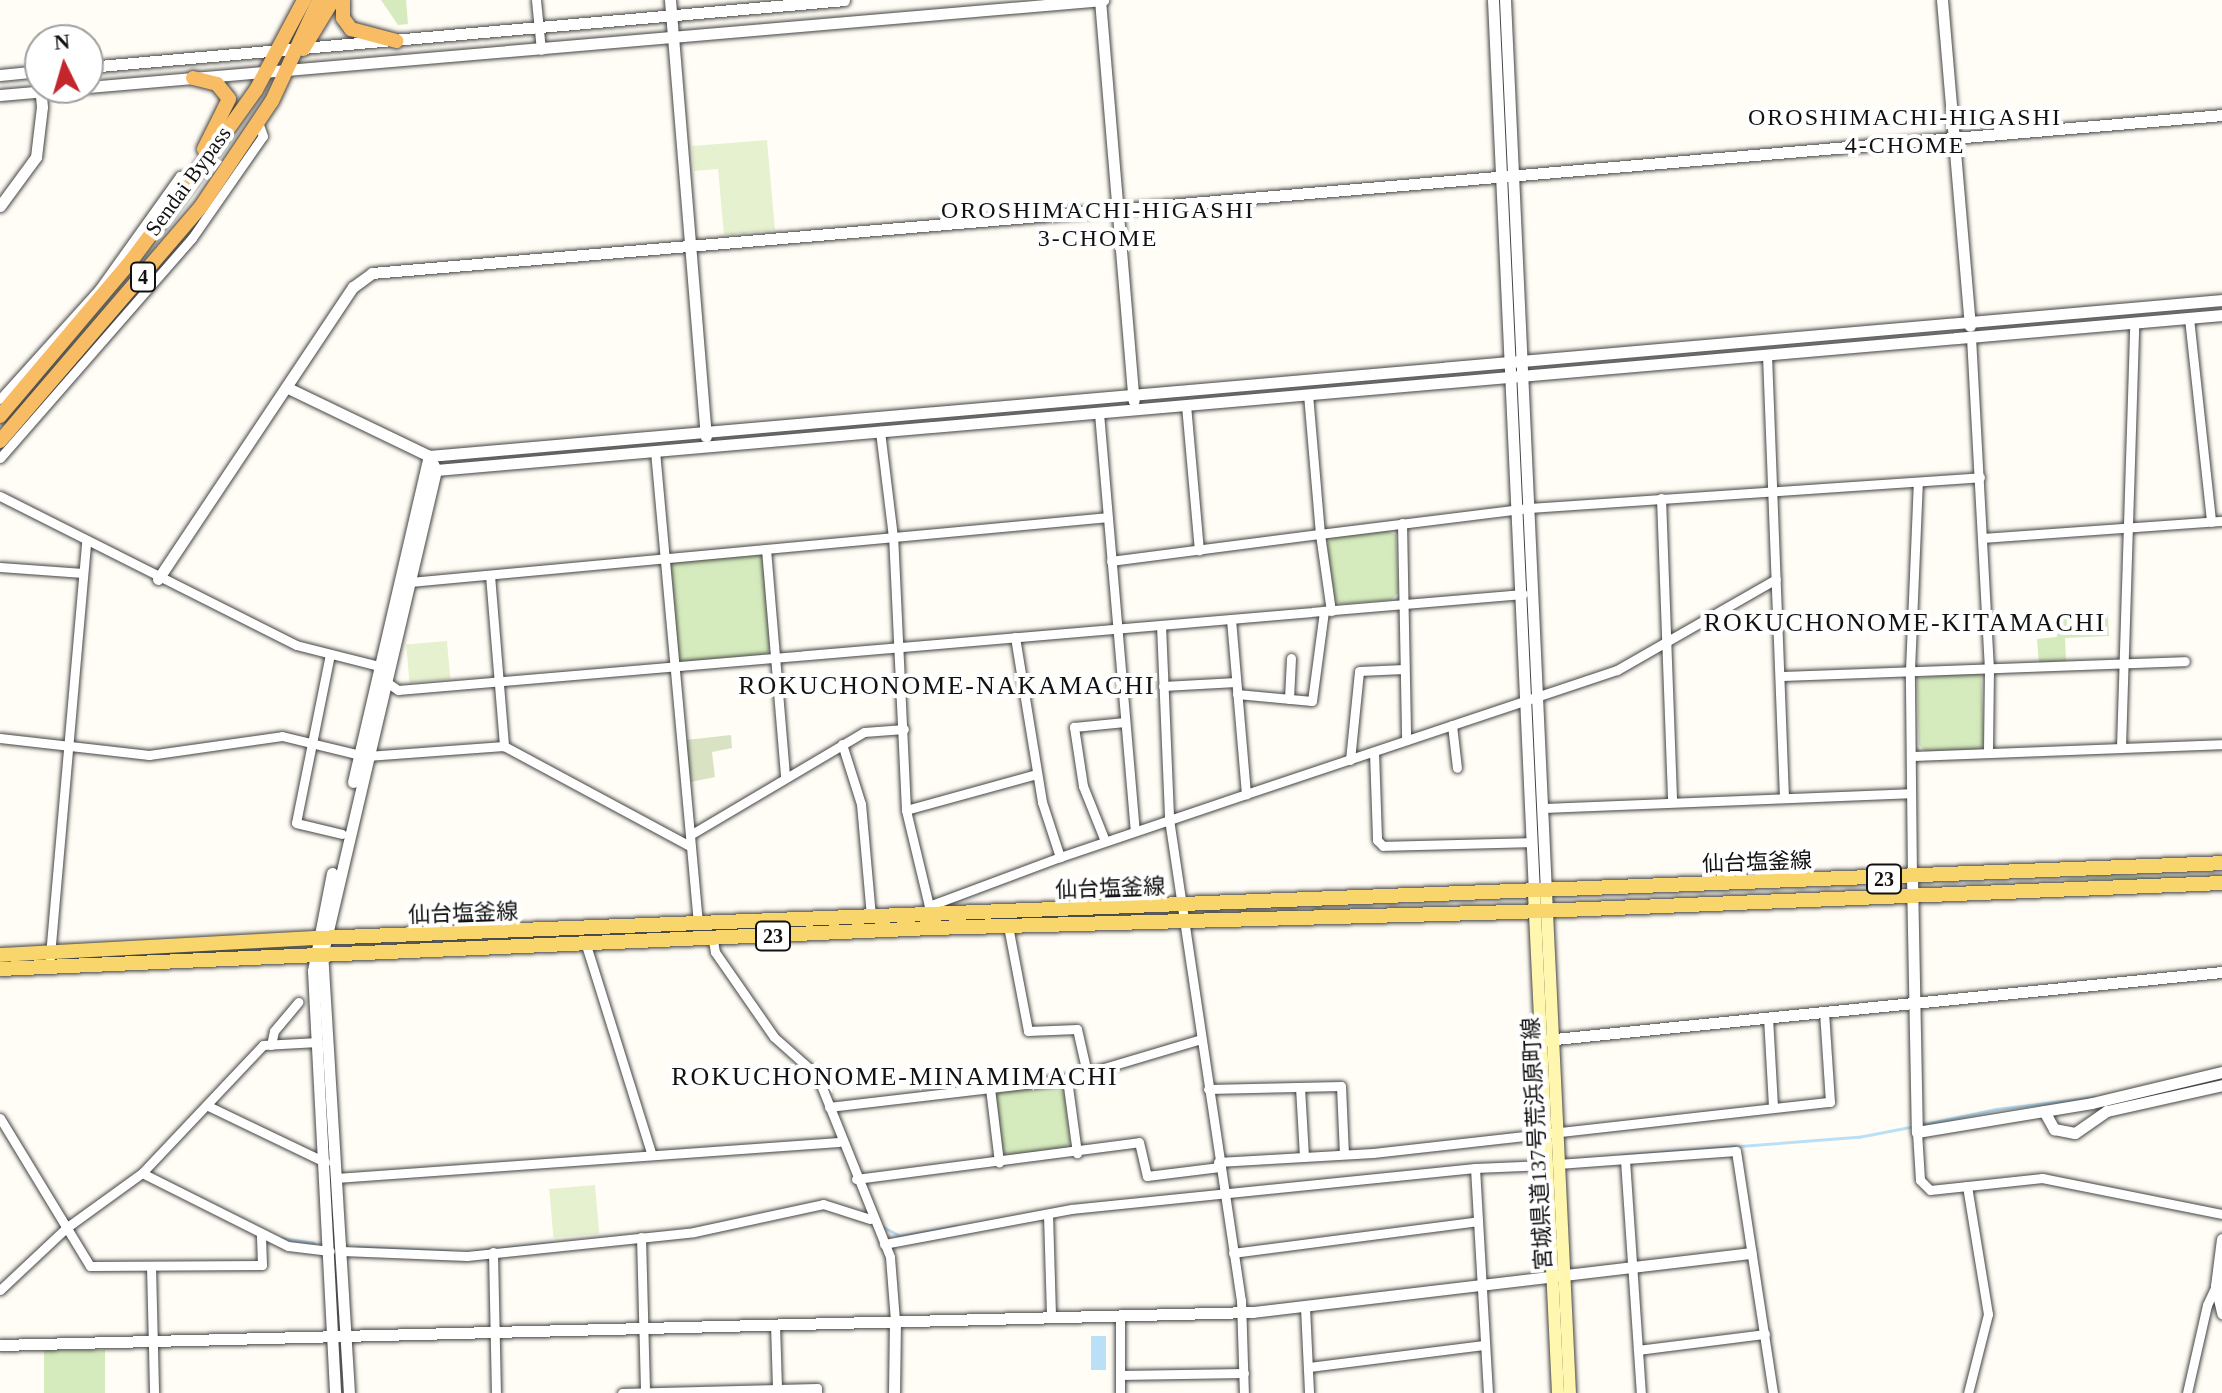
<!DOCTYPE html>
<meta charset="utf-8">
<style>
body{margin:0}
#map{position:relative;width:2222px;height:1393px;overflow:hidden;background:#fffdf5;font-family:"Times New Roman","Noto Sans JP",serif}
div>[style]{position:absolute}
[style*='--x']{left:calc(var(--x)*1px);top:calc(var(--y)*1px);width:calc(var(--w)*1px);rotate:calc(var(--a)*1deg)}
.green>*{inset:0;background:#d5ebbd;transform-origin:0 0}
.cemetery>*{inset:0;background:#d9e3c4}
.pitch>*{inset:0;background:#e6f2cf;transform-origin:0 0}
.water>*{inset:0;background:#b9e0f7;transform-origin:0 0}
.stream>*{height:3px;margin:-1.5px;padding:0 1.5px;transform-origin:1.5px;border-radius:1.5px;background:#b9e0f7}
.roads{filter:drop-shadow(0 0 2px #444) drop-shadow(0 0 2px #444)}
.minor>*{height:9px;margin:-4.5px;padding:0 4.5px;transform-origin:4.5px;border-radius:4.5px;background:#fff}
.tertiary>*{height:11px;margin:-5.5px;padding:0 5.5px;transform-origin:5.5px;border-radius:5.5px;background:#fff}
.secondary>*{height:12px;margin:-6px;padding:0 6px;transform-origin:6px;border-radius:6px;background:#fff6b0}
.primary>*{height:14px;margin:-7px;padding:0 7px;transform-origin:7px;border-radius:7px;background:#f9d66b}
.trunk>*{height:14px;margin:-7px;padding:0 7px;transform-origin:7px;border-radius:7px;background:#f7bc64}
span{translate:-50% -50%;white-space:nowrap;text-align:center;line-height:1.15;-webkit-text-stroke:8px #fff;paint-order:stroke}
.shield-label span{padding:2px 6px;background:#fff;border:2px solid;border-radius:6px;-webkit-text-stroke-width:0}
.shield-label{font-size:20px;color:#111;font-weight:700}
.street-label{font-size:22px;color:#111}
.neighbourhood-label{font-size:24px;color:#111;letter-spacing:2px}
.quarter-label{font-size:26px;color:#111;letter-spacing:2px}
.north{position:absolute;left:24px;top:24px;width:80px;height:80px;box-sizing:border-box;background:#fff;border:2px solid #a0a0a0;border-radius:50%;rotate:355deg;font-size:22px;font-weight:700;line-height:32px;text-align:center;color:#111}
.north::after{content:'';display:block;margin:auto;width:28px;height:36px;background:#c4262e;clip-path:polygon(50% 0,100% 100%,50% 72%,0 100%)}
</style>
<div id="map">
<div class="green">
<div style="clip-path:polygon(381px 0,406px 0,408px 24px,398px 25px)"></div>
<div style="clip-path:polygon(1388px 531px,1396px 535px,1398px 593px,1391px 600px,1341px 604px,1334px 600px,1327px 544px,1333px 537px)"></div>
<div style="clip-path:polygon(757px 552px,763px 557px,771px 647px,766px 654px,683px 662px,677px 657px,670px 563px)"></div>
<div style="clip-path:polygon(2108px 615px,2109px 636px,2065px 638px,2066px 661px,2039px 663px,2037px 639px,2057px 637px,2055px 618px)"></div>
<div style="clip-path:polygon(1974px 672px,1981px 675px,1984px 743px,1979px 750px,1925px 751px,1919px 745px,1917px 678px)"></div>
<div style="clip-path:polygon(2114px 875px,2178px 879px,2047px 880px)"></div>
<div style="clip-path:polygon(1056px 1084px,1064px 1088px,1070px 1142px,1063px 1151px,1008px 1157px,1001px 1149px,994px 1098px,1000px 1090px)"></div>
<div style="left:105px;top:1350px;width:43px;height:61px;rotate:90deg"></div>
</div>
<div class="cemetery">
<div style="clip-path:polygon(731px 735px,732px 748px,712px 752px,715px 777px,691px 782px,686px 740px)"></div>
</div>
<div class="pitch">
<div style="clip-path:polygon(767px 140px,775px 230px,724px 235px,718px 169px,694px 171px,692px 146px)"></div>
<div style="left:447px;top:641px;width:38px;height:41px;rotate:85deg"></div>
<div style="left:595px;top:1185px;width:49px;height:46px;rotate:85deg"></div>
</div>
<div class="water">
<div style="left:1091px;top:1336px;width:15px;height:34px"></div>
</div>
<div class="stream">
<div style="--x:1920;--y:1125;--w:78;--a:-11.9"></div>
<div style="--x:1996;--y:1109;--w:99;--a:-7"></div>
<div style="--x:1622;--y:1155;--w:237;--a:-4.4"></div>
<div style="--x:1858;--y:1137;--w:53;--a:-10.9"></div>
<div style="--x:883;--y:1227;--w:19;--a:28"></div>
<div style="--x:900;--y:1236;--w:57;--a:-10.1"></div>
<div style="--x:282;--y:1238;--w:32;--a:9"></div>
<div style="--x:357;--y:1247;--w:92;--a:2.5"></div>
<div style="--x:476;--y:1251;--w:76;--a:-6"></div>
</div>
<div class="roads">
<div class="minor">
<div style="--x:536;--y:0;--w:50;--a:84.3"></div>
<div style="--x:2189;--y:318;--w:205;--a:83.8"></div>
<div style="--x:1971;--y:337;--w:331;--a:86.9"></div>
<div style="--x:1989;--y:668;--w:85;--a:90.7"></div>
<div style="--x:1767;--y:355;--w:443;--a:87.8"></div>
<div style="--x:1308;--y:394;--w:141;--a:85.1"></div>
<div style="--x:1320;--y:534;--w:212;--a:-7.1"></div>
<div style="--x:1530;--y:508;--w:451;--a:-3.9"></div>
<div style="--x:0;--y:399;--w:148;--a:-48"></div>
<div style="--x:99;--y:289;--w:139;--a:-54.4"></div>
<div style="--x:180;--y:176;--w:13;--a:9"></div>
<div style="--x:1186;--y:405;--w:146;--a:84.9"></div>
<div style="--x:1099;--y:413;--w:419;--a:85.1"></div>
<div style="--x:655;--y:451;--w:476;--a:84.8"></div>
<div style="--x:0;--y:458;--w:292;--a:-48.9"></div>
<div style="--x:192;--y:238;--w:124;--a:-55.2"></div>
<div style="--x:263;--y:136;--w:15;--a:-110"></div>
<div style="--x:0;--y:496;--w:331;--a:26.7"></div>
<div style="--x:296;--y:645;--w:86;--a:14.2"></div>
<div style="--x:379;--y:666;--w:16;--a:68"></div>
<div style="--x:385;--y:681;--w:16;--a:35"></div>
<div style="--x:398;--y:690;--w:1129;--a:-4.88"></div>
<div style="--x:1661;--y:498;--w:304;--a:87.9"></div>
<div style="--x:1402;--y:523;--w:217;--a:88.9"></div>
<div style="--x:1983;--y:538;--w:240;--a:-4.1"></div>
<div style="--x:766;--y:549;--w:228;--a:85.2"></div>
<div style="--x:1111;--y:561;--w:211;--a:-7.4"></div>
<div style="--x:1320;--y:534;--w:78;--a:81.9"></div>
<div style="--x:0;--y:567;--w:83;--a:4.1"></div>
<div style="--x:490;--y:575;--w:172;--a:85.3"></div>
<div style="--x:409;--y:582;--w:486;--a:-5.3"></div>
<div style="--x:893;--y:537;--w:107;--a:-97"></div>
<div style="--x:1231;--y:619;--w:176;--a:85.1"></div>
<div style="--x:1246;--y:794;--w:391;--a:-18.5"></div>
<div style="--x:1617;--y:670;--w:183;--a:-29.8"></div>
<div style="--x:1161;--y:625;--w:194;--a:87.6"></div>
<div style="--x:1169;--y:819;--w:486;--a:81.5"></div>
<div style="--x:1241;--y:1300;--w:93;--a:88.2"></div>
<div style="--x:1015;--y:637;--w:167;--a:80.7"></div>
<div style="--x:1042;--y:802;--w:58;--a:71.9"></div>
<div style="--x:330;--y:654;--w:172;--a:101.4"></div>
<div style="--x:296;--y:823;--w:47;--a:13.4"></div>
<div style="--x:1780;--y:676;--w:405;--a:-2.1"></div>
<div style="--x:1163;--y:686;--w:73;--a:-3.1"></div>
<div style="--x:1237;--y:694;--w:75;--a:5.3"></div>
<div style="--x:1312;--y:701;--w:91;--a:-82.4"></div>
<div style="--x:1289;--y:699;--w:41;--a:-87.2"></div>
<div style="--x:1452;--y:725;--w:43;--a:83.4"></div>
<div style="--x:0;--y:738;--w:150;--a:6.5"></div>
<div style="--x:149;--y:755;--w:134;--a:-8.1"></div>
<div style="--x:282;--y:736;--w:80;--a:13.7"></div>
<div style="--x:842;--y:744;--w:63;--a:72.4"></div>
<div style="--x:861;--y:804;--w:113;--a:84.9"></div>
<div style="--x:2121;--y:747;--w:424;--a:-88.2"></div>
<div style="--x:1374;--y:752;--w:88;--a:88"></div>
<div style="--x:1377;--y:840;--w:8;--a:45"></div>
<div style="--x:1383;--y:846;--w:149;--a:-1.5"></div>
<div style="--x:367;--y:756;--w:137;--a:-4.2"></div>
<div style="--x:504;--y:746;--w:211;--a:28.3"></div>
<div style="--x:1911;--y:756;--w:311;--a:-2.2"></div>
<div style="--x:1350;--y:760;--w:89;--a:-84.2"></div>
<div style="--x:1359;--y:671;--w:45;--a:-2.5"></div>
<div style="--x:1542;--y:808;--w:369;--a:-2.3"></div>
<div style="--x:906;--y:810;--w:136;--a:-15.4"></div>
<div style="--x:690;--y:835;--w:202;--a:-30.6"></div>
<div style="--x:864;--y:732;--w:40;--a:-4.3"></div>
<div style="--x:1105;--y:841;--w:59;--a:-111.8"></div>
<div style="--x:1083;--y:786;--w:60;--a:-98.7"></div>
<div style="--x:1074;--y:727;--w:51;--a:-5.6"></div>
<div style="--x:1912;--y:878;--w:208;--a:-90.6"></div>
<div style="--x:1910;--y:670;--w:188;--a:-87.6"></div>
<div style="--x:929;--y:906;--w:99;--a:-103.5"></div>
<div style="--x:906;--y:810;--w:273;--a:-92.7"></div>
<div style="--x:893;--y:537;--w:215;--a:-5.3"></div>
<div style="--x:930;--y:911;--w:5;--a:-101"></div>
<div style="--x:929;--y:906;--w:140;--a:-20.5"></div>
<div style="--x:1060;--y:857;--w:196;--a:-18.7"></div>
<div style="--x:1008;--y:926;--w:107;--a:79.2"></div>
<div style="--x:1028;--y:1031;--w:49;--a:-2.3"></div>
<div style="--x:1077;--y:1029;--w:45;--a:77.2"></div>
<div style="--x:713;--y:940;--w:12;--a:81"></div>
<div style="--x:715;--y:952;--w:103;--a:55.2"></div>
<div style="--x:774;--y:1037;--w:57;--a:41.5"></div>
<div style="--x:817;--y:1075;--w:196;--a:68.1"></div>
<div style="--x:890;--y:1257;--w:64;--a:85.5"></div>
<div style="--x:586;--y:945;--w:220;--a:72.6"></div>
<div style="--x:49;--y:967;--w:428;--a:-85"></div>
<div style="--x:1768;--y:1017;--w:90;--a:86.8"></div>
<div style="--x:271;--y:1045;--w:14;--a:-78"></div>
<div style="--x:274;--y:1031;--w:38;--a:-50"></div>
<div style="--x:1067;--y:1079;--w:75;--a:82.3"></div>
<div style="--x:1300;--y:1087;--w:70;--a:86.7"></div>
<div style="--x:990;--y:1088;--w:75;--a:83.1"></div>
<div style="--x:1208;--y:1089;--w:133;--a:-1.3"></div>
<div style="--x:1341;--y:1086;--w:68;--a:87.5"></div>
<div style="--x:208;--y:1106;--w:130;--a:25.6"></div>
<div style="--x:829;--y:1107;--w:240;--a:-6.7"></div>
<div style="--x:1067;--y:1079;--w:140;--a:-16.6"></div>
<div style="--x:0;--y:1118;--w:173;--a:58.7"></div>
<div style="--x:90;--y:1266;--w:172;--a:-0.3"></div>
<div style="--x:262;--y:1265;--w:31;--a:-92"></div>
<div style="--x:1917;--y:1132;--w:48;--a:86.4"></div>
<div style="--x:1920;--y:1180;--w:14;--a:45"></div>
<div style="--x:1930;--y:1190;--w:113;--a:-6.1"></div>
<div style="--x:2042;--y:1178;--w:184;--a:11.3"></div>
<div style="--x:1625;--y:1160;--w:234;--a:86.1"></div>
<div style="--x:1218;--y:1162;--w:155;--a:-3.3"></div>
<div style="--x:1373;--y:1153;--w:460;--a:-6.4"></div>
<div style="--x:1830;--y:1102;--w:90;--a:-93.8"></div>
<div style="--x:1558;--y:1164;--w:178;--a:-4.2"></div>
<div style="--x:1736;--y:1151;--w:245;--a:81.3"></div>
<div style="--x:1475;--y:1168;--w:225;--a:86.7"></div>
<div style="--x:142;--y:1173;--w:163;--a:26.6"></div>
<div style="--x:288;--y:1246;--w:42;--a:6.8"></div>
<div style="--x:336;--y:1178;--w:504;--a:-4.09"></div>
<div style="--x:856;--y:1179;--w:285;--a:-7.4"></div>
<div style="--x:1139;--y:1142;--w:35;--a:77"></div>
<div style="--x:1147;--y:1176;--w:73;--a:-7.1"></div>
<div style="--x:1967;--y:1186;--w:130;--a:80.7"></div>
<div style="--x:1988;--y:1314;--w:81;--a:104.2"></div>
<div style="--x:1048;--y:1214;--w:103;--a:88.3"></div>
<div style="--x:641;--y:1237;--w:156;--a:88.5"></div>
<div style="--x:884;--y:1244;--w:190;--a:-10.6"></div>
<div style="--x:1071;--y:1209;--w:406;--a:-5.8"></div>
<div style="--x:1475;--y:1168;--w:71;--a:-2.4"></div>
<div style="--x:342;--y:1251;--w:125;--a:2.3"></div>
<div style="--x:467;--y:1256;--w:228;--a:-6"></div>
<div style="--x:694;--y:1232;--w:132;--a:-12.2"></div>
<div style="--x:823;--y:1204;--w:49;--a:17.7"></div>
<div style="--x:493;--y:1252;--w:141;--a:88.8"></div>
<div style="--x:1233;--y:1253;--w:247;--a:-7.4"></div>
<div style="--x:151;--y:1266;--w:127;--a:88.6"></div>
<div style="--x:0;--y:1290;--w:91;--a:-43.2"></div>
<div style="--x:66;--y:1228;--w:94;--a:-35.9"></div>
<div style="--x:142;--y:1173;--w:176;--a:-46.6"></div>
<div style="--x:263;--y:1045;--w:55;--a:-3.1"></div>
<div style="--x:1305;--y:1307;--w:86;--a:87.3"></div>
<div style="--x:775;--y:1324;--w:65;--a:88.2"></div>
<div style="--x:1638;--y:1350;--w:128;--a:-7.2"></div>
<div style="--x:1309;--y:1367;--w:176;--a:-7.2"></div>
<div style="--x:1120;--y:1375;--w:124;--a:-0.9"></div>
<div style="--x:622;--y:1393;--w:195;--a:-1.5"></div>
<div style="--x:817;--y:1388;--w:5;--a:90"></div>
<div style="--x:1120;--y:1393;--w:77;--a:-90"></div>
<div style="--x:2187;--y:1393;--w:90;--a:-77.2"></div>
<div style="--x:2207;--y:1305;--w:21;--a:-65"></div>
</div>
<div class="tertiary">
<div style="--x:670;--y:0;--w:438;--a:85.3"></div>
<div style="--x:1100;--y:0;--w:402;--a:85.2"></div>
<div style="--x:1493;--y:0;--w:894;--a:87.37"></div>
<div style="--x:1505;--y:0;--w:893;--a:87.37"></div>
<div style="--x:1942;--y:0;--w:327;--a:85.1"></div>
<div style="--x:88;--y:67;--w:759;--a:-5.06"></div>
<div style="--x:0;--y:75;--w:40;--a:-5.7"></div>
<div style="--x:88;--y:87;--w:1019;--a:-4.9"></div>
<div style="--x:0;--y:95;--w:81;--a:-4.9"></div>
<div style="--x:0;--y:206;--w:61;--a:-53.7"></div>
<div style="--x:36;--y:157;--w:50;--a:-83.2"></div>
<div style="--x:42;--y:107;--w:35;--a:-95"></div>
<div style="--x:288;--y:388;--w:157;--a:25.7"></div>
<div style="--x:429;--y:456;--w:1800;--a:-4.97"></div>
<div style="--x:436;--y:470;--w:1793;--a:-4.96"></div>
<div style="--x:158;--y:579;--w:351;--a:-56.3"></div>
<div style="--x:353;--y:287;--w:24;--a:-36"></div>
<div style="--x:372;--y:273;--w:1857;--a:-4.88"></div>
<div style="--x:353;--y:782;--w:335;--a:-76.9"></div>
<div style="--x:332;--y:873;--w:100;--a:101"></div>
<div style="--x:313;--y:971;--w:423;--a:87"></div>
<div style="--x:1912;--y:878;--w:254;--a:88.9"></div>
<div style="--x:1917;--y:1132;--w:177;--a:-9.4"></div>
<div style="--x:2092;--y:1103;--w:134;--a:-13.4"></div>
<div style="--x:1545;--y:1040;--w:680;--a:-5.74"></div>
<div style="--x:2044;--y:1111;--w:21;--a:61"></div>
<div style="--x:2054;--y:1129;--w:21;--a:11"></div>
<div style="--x:2075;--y:1133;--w:39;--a:-35"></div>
<div style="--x:2107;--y:1111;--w:118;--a:-12.7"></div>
<div style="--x:2222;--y:1239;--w:47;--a:97.3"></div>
<div style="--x:2216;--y:1286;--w:28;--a:77"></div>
<div style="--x:0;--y:1345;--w:1253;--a:-1.51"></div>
<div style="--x:1253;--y:1312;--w:501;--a:-6.76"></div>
<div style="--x:349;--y:1393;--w:438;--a:-93.5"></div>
<div style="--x:322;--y:956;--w:499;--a:-76.8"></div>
<div style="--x:436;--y:470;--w:7;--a:-117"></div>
<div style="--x:894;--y:1393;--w:72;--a:-89.2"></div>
</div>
<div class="secondary">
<div style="--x:1546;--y:892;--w:502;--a:87.26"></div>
<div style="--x:1534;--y:893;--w:501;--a:87.25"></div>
</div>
<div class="primary">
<div style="--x:0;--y:955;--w:317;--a:-3.1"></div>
<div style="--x:317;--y:938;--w:1906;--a:-2.25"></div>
<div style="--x:0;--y:969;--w:932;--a:-2.52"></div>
<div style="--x:931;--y:928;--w:585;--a:-1.57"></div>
<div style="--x:1516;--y:912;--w:707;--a:-2.35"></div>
</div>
<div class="trunk">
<div style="--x:343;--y:0;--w:18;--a:90"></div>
<div style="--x:343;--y:18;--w:14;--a:54"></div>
<div style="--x:351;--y:29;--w:47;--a:14.9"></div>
<div style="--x:303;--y:49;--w:57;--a:-58.5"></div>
<div style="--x:193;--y:78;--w:25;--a:14"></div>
<div style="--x:217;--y:84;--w:19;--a:51"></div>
<div style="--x:229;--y:99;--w:56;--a:116.6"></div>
<div style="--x:0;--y:416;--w:203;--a:-49.8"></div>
<div style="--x:131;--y:261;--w:104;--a:-53.2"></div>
<div style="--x:193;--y:178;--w:108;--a:-54.4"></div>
<div style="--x:256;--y:90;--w:102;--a:-61.9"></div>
<div style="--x:0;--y:441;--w:311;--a:-49.4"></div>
<div style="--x:202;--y:205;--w:125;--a:-56.1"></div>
<div style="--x:272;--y:101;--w:111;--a:-65"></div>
</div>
</div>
<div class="shield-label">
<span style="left:143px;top:277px">4</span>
<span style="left:1884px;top:879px">23</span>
<span style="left:773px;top:936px">23</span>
</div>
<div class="street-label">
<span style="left:188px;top:181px;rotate:-54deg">Sendai Bypass</span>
<span style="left:1757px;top:862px;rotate:-2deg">仙台塩釜線</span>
<span style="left:1110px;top:888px;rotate:-2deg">仙台塩釜線</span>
<span style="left:463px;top:913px;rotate:-2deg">仙台塩釜線</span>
<span style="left:1537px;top:1144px;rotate:-93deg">宮城県道137号荒浜原町線</span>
</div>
<div class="neighbourhood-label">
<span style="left:1905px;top:132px">OROSHIMACHI-HIGASHI<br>4-CHOME</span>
<span style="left:1098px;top:225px">OROSHIMACHI-HIGASHI<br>3-CHOME</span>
</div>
<div class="quarter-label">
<span style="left:1905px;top:623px">ROKUCHONOME-KITAMACHI</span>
<span style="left:947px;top:686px">ROKUCHONOME-NAKAMACHI</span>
<span style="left:895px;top:1077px">ROKUCHONOME-MINAMIMACHI</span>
</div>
<div class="north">N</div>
</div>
